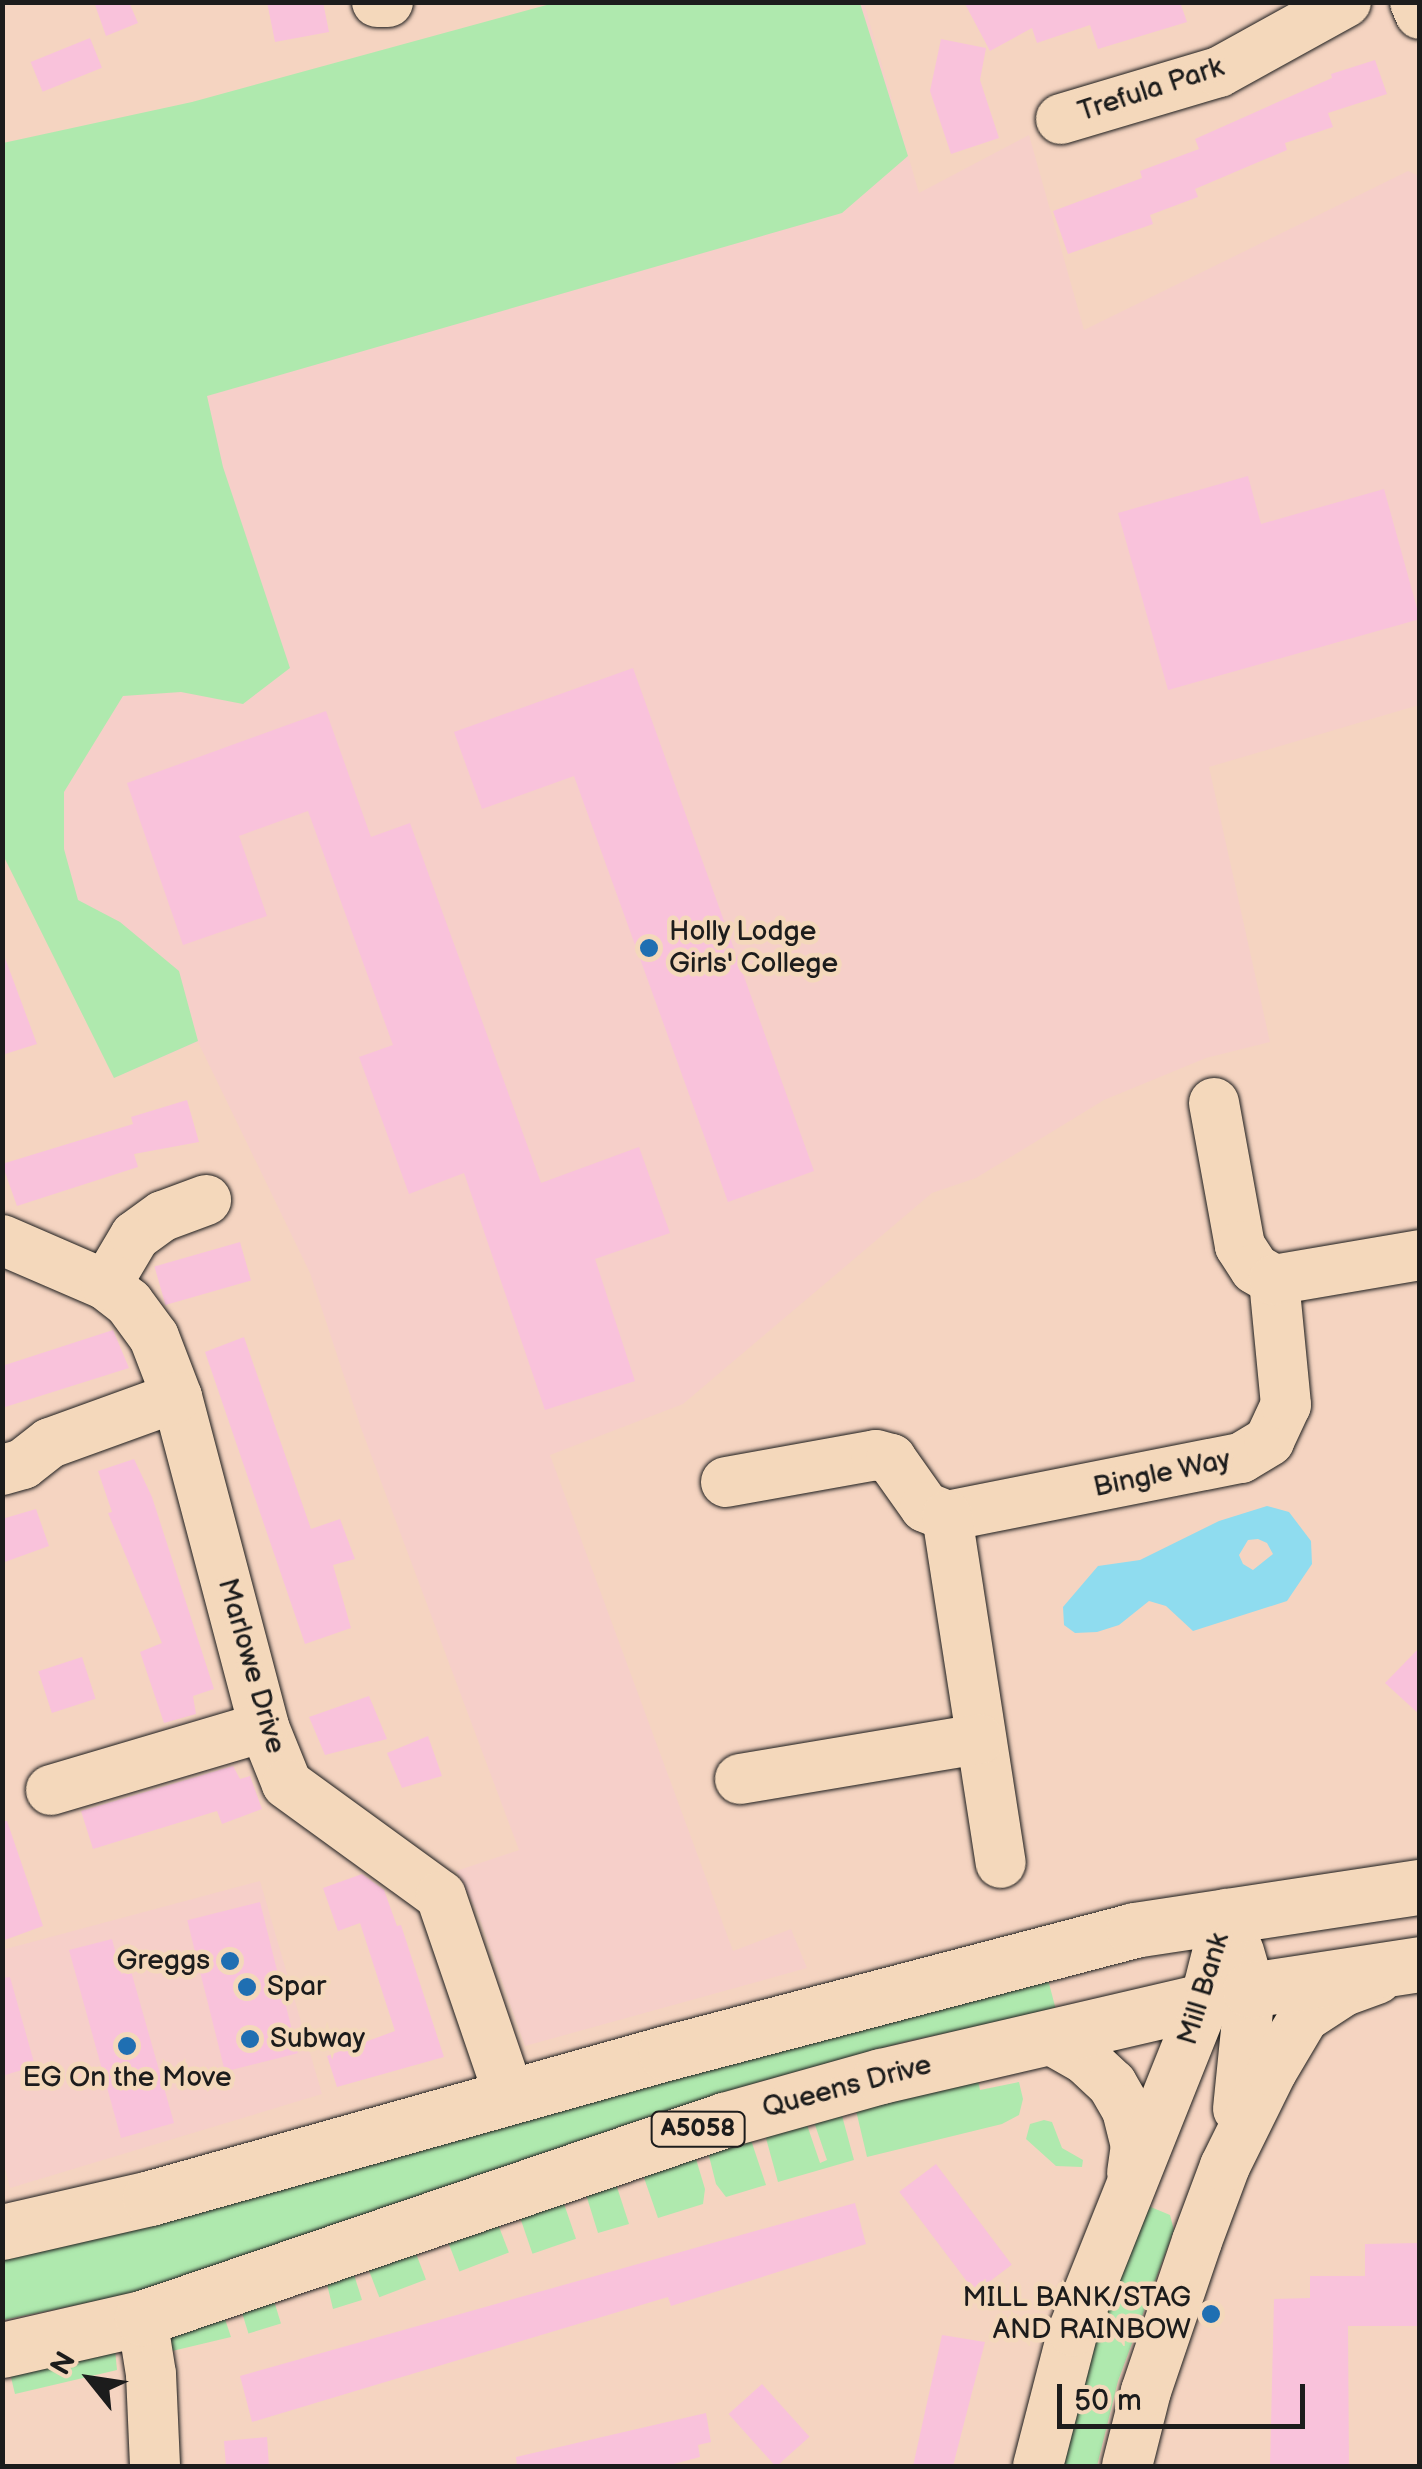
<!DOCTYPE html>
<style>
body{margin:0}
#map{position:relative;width:1422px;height:2469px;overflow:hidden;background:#f5d4c1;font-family:"Balsamiq Sans",sans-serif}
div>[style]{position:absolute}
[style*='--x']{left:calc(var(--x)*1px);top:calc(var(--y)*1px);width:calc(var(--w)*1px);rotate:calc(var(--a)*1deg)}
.built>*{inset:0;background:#f6cfc9}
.green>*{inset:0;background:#afe9ae;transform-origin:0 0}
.water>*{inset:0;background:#8fdcef}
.building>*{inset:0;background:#f9c2db;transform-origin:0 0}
.roads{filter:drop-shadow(0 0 2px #1c1c1c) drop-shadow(0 0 2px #1c1c1c)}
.minor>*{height:50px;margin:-25px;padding:0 25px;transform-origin:25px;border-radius:25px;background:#f4d8bb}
.highway>*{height:55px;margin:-27.5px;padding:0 27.5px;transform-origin:27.5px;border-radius:27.5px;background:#f4d8bb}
.dots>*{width:28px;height:28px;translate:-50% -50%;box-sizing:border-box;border:5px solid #f4d8bb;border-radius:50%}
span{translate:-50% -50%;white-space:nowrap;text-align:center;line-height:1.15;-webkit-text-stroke:9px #f4d8bb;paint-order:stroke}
.shield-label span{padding:2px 8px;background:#f4d8bb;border:2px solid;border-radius:8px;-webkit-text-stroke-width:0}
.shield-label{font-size:25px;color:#1c1c1c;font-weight:700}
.street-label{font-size:28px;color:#1c1c1c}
.poi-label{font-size:28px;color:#1c1c1c}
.left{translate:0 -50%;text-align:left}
.right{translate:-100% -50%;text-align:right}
.frame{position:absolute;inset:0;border:5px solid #1c1c1c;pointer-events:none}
.north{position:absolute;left:40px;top:2329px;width:100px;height:100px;-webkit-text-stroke:8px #f4d8bb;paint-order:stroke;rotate:300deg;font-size:28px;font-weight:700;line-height:40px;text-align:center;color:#1c1c1c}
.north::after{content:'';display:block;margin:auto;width:35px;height:45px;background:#1c1c1c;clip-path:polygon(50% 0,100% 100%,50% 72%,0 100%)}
.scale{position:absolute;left:1057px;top:2384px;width:248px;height:45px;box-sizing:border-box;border:5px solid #1c1c1c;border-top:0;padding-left:12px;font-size:30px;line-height:35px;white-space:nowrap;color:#1c1c1c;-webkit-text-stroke:8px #f4d8bb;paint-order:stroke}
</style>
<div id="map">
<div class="built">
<div style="clip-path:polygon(765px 2px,864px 3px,919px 193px,1029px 135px,1084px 330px,1408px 171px,1419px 176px,1419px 705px,1209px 767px,1270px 1042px,1206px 1058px,1104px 1100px,976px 1178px,932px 1193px,683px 1404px,550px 1455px,733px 1951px,791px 1929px,807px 1968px,525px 2046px,477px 1911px,456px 1871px,519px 1850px,361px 1428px,310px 1273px,198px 1042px,114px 1078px,3px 855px,3px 201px)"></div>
<div style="clip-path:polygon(260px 1881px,322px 2094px,10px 2188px,2px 2156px,2px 1950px)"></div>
</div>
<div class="green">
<div style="clip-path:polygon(860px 3px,908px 156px,842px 213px,207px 396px,223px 467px,290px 668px,243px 704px,181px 692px,123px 696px,64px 792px,64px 849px,78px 900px,120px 922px,179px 971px,198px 1041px,114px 1078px,3px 855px,3px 143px,192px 102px,554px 3px)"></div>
<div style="clip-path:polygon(1046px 1972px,1056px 2010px,908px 2041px,759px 2082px,160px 2288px,3px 2320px,3px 2259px)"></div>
<div style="clip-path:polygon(976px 2072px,980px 2090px,1019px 2082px,1023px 2099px,1019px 2115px,1002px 2124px,867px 2157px,854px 2102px)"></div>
<div style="clip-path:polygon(841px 2112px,854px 2160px,778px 2182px,764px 2131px,804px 2116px,820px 2163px,827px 2160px,812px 2116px)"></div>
<div style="clip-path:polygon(1044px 2120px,1052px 2122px,1062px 2148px,1083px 2160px,1082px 2167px,1056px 2166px,1026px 2139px,1030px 2124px)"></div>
<div style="clip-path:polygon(748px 2131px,766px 2185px,726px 2197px,716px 2184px,706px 2144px)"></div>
<div style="clip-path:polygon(693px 2149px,705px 2189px,703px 2204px,658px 2218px,642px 2172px)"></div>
<div style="clip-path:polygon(615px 2181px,629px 2224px,598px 2233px,583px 2185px)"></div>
<div style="left:562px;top:2198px;width:43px;height:46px;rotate:71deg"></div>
<div style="clip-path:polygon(1146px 2205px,1170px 2215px,1174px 2230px,1118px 2381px,1097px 2466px,1054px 2466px,1071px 2393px)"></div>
<div style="left:496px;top:2219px;width:36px;height:53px;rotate:69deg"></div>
<div style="left:412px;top:2243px;width:39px;height:50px;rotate:69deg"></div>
<div style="clip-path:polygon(351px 2265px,362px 2300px,333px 2309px,325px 2276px)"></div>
<div style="left:271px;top:2291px;width:34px;height:34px;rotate:73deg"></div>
<div style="clip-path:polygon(222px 2310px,231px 2337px,168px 2352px,167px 2332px)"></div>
<div style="clip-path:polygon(115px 2350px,117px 2370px,15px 2394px,9px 2369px)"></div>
</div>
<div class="water">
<div style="clip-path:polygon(evenodd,1267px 1506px,1289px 1512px,1311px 1541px,1312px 1564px,1287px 1601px,1193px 1631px,1166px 1606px,1149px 1601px,1119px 1625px,1097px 1632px,1075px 1633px,1064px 1625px,1063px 1607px,1098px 1566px,1140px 1560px,1219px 1521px,1267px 1506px,1258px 1539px,1267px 1543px,1273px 1554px,1253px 1570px,1243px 1564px,1239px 1555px,1248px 1540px,1258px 1539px)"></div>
</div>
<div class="building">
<div style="clip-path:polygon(94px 2px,129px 2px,138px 23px,106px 36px)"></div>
<div style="clip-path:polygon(267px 2px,323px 2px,329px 32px,275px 42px)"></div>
<div style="clip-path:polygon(964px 2px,1180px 2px,1187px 22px,1098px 49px,1090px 25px,1037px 43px,1032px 28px,990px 51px)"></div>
<div style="left:90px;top:38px;width:32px;height:64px;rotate:68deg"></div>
<div style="clip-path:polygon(941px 39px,986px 48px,980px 80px,999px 138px,951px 154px,930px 91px)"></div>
<div style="clip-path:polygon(1375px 60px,1387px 94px,1328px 113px,1333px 127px,1285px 143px,1287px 150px,1195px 189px,1198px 197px,1150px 215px,1153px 224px,1068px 254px,1053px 211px,1142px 178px,1140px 171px,1199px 149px,1195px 139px,1332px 78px,1331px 74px)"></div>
<div style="clip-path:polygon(1248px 476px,1261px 524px,1384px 489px,1420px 619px,1168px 690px,1118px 513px)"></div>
<div style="clip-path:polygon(633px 668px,814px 1171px,728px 1202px,574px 776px,482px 809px,454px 732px)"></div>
<div style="clip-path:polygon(326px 711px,371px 837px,410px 823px,541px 1183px,639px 1147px,670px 1233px,595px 1259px,635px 1381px,545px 1410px,464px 1173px,409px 1194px,359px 1057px,393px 1045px,308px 811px,239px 836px,267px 916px,183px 945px,127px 783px)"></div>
<div style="clip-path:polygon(5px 958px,37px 1044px,2px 1055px,2px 959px)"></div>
<div style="clip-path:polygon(187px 1100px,199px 1142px,134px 1154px,138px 1167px,17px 1206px,2px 1164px,133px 1124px,131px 1117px)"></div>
<div style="left:240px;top:1242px;width:40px;height:89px;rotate:74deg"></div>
<div style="clip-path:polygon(113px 1330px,129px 1368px,2px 1408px,2px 1366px)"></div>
<div style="clip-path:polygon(244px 1337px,311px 1529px,340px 1519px,355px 1559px,333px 1565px,351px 1628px,305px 1644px,205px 1352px)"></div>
<div style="clip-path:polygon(134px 1459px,152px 1497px,214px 1689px,193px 1696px,196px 1714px,164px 1723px,140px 1652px,162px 1643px,108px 1513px,112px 1512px,98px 1471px)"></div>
<div style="clip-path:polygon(36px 1509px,49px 1546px,2px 1563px,2px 1519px)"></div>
<div style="clip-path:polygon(1420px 1647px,1420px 1715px,1385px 1683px)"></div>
<div style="left:82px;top:1657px;width:44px;height:46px;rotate:72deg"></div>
<div style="clip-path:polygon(369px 1696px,387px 1739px,325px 1755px,309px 1717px)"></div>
<div style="clip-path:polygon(428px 1736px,442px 1776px,402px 1788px,387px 1753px)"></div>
<div style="clip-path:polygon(233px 1766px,240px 1779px,250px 1776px,262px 1809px,222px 1824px,217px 1811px,93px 1849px,81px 1811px)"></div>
<div style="clip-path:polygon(2px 1821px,7px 1821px,43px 1926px,2px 1941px)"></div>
<div style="clip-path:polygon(362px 1874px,384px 1890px,397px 1926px,401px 1925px,444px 2057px,337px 2087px,327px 2056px,395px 2031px,360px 1923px,338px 1931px,323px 1888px)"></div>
<div style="left:260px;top:1902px;width:156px;height:75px;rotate:76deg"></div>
<div style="clip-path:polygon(112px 1939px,121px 1974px,131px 1971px,174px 2123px,121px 2138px,69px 1950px)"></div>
<div style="clip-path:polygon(10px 1977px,35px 2066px,2px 2076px,2px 1978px)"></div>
<div style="left:936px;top:2164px;width:126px;height:46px;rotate:53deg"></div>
<div style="clip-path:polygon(855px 2203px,866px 2244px,671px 2306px,668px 2297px,252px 2422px,240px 2376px)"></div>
<div style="clip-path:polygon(1420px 2243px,1420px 2326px,1348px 2326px,1349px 2466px,1270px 2466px,1274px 2299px,1310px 2298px,1310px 2276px,1365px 2276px,1365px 2244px)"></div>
<div style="clip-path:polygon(942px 2335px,985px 2342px,953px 2466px,913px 2466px)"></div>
<div style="left:762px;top:2384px;width:71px;height:45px;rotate:48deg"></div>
<div style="clip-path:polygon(706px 2413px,711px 2442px,698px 2445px,700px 2457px,666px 2466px,517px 2466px,516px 2457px)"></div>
<div style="clip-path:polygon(267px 2437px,269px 2466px,226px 2466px,224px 2441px)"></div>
</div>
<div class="roads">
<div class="minor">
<div style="--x:377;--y:2;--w:11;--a:0"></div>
<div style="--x:1415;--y:2;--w:13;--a:67"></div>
<div style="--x:1061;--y:119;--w:165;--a:-16.6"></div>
<div style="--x:1219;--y:72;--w:145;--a:-28.9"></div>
<div style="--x:1214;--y:1103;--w:145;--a:79.7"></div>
<div style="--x:1240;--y:1246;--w:27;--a:57"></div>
<div style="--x:1255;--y:1269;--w:22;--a:30"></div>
<div style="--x:2;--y:1240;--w:113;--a:23.4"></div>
<div style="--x:106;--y:1285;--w:29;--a:38"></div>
<div style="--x:129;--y:1303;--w:42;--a:53.7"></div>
<div style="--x:154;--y:1337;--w:64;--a:69"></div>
<div style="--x:177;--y:1397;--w:341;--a:75.2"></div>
<div style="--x:264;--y:1727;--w:61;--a:68"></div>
<div style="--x:287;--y:1784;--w:190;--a:36"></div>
<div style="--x:441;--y:1896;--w:213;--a:71.1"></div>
<div style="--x:106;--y:1285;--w:57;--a:-59.4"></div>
<div style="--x:135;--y:1236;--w:34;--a:-36"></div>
<div style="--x:163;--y:1216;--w:46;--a:-20.4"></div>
<div style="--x:2;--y:1470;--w:22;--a:-16"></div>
<div style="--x:23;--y:1464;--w:34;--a:-38"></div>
<div style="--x:50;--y:1443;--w:135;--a:-19.9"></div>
<div style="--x:726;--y:1482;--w:152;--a:-10.2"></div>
<div style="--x:876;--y:1455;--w:16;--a:15"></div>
<div style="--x:891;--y:1459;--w:59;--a:54.7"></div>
<div style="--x:925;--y:1507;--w:24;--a:22"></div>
<div style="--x:947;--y:1516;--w:300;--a:-11.2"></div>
<div style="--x:1241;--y:1458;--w:33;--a:-31"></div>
<div style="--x:1269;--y:1441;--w:40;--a:-65"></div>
<div style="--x:1286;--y:1405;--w:126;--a:-95.5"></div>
<div style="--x:1274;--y:1280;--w:148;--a:-9.7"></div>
<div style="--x:947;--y:1516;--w:351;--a:81.2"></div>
<div style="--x:740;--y:1779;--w:242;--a:-9.5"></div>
<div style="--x:51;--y:1790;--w:222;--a:-16.5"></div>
<div style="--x:1048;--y:2038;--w:43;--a:29.6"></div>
<div style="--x:1085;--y:2059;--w:37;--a:43"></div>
<div style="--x:1112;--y:2084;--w:30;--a:60"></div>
<div style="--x:1127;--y:2110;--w:36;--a:76"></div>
<div style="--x:1136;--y:2145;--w:28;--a:98"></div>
<div style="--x:1238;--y:2109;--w:120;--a:-84.2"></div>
<div style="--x:1250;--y:1990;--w:40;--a:-106"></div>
<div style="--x:142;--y:2318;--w:57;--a:80.9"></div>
<div style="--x:151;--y:2374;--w:92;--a:87.5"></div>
<div style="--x:1038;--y:2466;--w:139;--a:-75.5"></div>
<div style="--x:1073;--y:2331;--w:355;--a:-68.2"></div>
<div style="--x:1205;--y:2001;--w:90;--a:-75.8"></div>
<div style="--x:1127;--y:2466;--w:77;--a:-75.8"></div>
<div style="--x:1146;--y:2391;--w:158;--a:-71.2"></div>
<div style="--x:1197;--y:2241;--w:80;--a:-69.5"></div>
<div style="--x:1225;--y:2166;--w:106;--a:-63.7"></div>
<div style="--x:1272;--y:2071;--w:63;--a:-59.3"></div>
<div style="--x:1304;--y:2017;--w:48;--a:-33"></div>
<div style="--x:1344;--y:1991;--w:35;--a:-20"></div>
</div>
<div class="highway">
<div style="--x:2;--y:2232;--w:152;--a:-12.9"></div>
<div style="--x:150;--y:2198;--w:536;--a:-15.7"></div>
<div style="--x:666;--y:2053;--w:484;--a:-14.7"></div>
<div style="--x:1134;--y:1930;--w:289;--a:-8.6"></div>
<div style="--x:2;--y:2350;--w:144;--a:-12.9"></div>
<div style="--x:142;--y:2318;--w:615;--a:-18.79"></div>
<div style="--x:724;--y:2120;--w:163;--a:-15.7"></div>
<div style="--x:881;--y:2076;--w:379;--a:-13.1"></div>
<div style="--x:1250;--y:1990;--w:172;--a:-8.7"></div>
</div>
</div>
<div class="dots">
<div style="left:649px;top:948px;background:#1f6fb2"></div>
<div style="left:230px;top:1961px;background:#1f6fb2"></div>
<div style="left:247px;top:1987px;background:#1f6fb2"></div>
<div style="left:250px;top:2039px;background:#1f6fb2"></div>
<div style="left:127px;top:2046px;background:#1f6fb2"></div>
<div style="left:1211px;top:2314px;background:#1f6fb2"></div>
</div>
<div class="shield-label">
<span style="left:698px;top:2129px">A5058</span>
</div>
<div class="street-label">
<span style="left:1151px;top:90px;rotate:-18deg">Trefula Park</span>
<span style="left:1162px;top:1474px;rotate:-12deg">Bingle Way</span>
<span style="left:251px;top:1666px;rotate:74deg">Marlowe Drive</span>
<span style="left:1204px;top:1989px;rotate:-73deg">Mill Bank</span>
<span style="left:847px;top:2087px;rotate:-15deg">Queens Drive</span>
</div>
<div class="poi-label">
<span class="left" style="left:669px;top:948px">Holly Lodge<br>Girls' College</span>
<span class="right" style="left:210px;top:1961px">Greggs</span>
<span class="left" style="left:267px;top:1987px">Spar</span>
<span class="left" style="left:270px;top:2039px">Subway</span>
<span style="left:127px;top:2078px">EG On the Move</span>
<span class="right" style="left:1191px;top:2314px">MILL BANK/STAG<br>AND RAINBOW</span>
</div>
<div class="frame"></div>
<div class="north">N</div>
<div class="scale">50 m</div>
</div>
